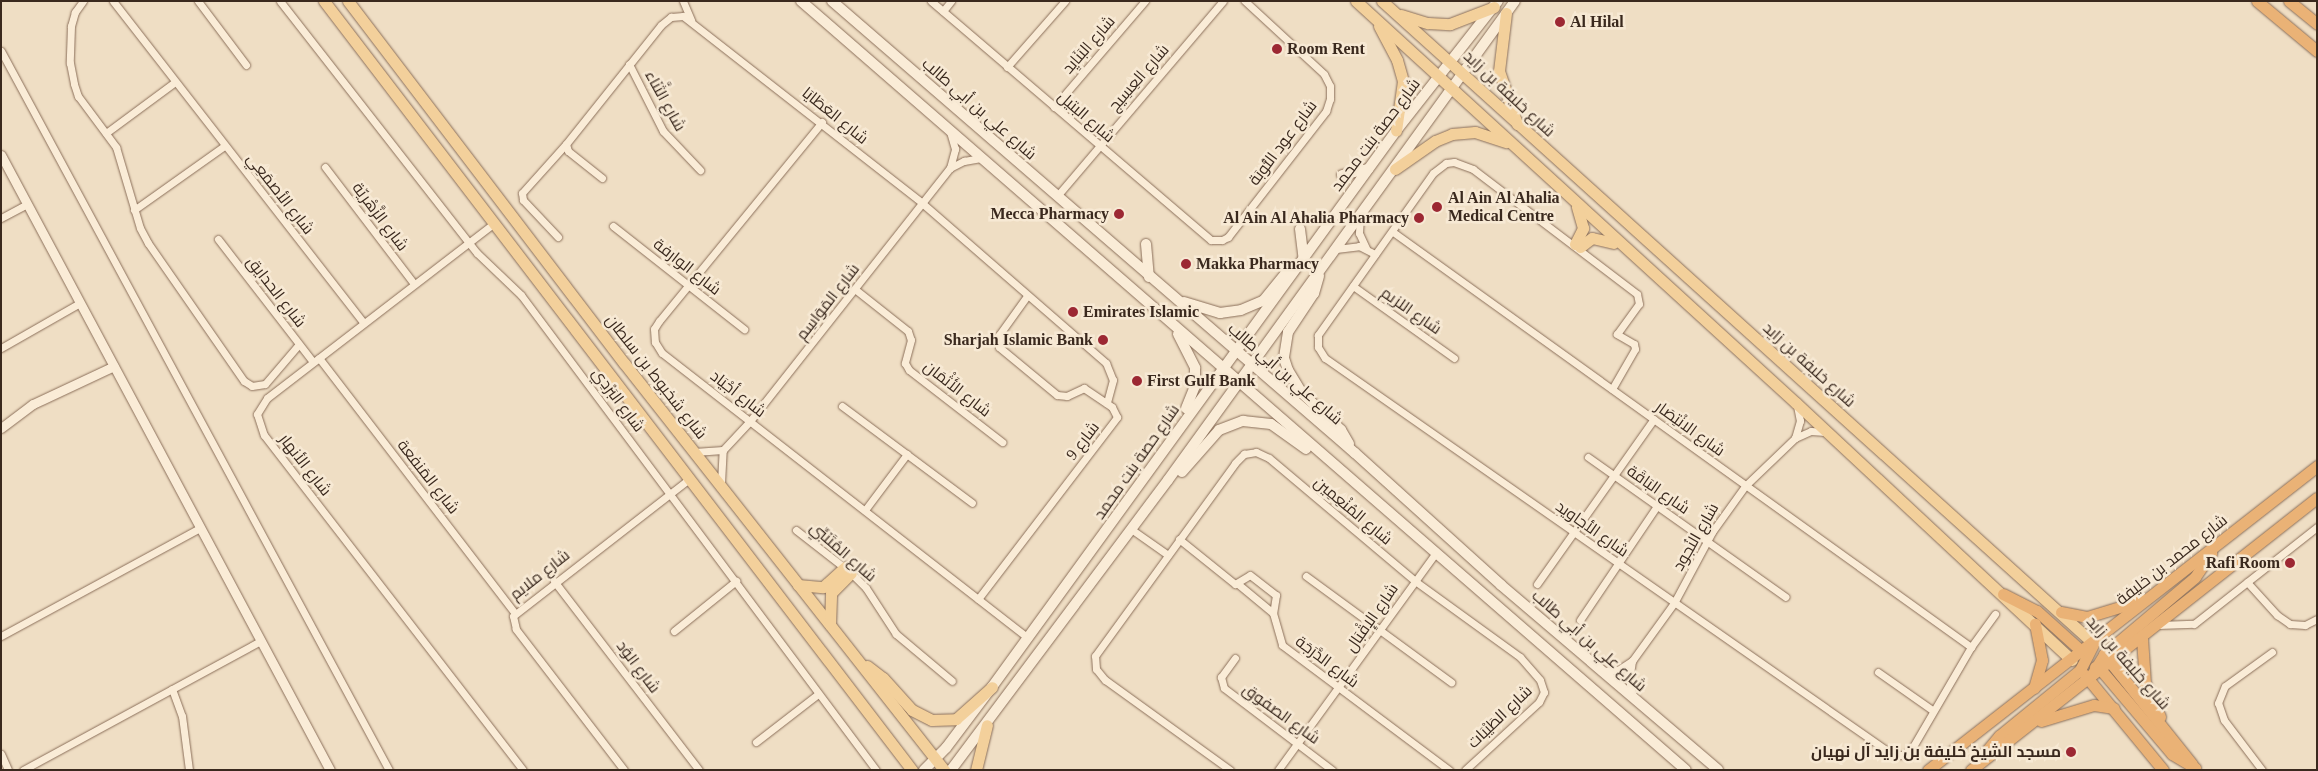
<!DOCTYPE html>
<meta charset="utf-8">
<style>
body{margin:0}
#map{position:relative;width:2318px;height:771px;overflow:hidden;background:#efdec4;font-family:"Times New Roman",Cairo,serif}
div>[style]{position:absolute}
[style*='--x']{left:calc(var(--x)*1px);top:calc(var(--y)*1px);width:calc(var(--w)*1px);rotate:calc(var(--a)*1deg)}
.roads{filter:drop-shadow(0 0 1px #8b6f5a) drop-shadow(0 0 1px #8b6f5a)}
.minor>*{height:7px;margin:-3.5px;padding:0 3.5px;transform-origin:3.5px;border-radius:3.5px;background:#faecd7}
.tertiary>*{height:9px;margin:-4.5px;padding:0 4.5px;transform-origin:4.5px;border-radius:4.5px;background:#faecd7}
.secondary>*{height:10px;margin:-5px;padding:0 5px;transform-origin:5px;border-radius:5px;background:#faecd7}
.primary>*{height:11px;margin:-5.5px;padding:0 5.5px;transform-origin:5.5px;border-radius:5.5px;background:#f3d09b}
.trunk>*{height:11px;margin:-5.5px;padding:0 5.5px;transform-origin:5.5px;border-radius:5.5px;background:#eab276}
.dots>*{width:14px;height:14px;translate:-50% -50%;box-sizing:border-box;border:2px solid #f7e9d4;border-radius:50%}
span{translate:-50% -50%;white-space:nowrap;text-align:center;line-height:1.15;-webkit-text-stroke:5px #f7e9d4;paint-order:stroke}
.poi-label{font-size:16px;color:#3a291e;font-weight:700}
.left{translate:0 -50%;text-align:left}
.right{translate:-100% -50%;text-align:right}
.street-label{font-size:16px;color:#3a291e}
.frame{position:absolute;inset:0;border:2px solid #3a291e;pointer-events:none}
</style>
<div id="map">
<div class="roads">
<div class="minor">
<div style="--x:83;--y:1;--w:14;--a:126"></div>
<div style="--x:75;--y:12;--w:15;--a:106"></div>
<div style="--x:71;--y:26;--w:37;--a:92"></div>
<div style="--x:70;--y:63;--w:21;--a:79"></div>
<div style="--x:74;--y:84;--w:13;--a:72"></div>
<div style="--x:78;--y:96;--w:64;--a:53.3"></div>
<div style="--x:116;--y:147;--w:84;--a:73.5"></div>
<div style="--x:140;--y:228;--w:17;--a:62"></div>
<div style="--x:148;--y:243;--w:168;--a:55.2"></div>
<div style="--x:244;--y:381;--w:9;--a:32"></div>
<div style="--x:252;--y:386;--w:13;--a:-9"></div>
<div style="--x:265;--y:384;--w:52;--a:-49.6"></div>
<div style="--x:113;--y:1;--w:408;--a:52.1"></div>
<div style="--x:198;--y:1;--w:80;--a:53.1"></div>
<div style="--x:280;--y:1;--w:320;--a:52"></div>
<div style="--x:477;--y:253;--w:61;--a:43.7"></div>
<div style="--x:521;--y:295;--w:593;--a:53.23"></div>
<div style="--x:683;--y:1;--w:21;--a:67"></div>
<div style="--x:931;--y:1;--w:368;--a:40.5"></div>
<div style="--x:1211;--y:240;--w:11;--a:0"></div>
<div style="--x:1222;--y:240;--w:7;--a:-27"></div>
<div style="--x:1228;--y:237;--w:160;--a:-52.1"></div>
<div style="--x:1326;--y:111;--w:13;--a:-72"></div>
<div style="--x:1330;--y:99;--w:13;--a:-90"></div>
<div style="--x:1330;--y:86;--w:13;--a:-117"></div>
<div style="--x:1324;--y:74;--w:108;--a:-137.3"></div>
<div style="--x:943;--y:11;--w:13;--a:-51"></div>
<div style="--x:1;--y:51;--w:817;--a:61.65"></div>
<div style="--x:629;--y:64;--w:75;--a:63.1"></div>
<div style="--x:663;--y:131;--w:54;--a:46.5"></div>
<div style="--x:1007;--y:67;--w:88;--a:-48.7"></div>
<div style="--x:1054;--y:107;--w:140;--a:-49.4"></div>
<div style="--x:822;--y:122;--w:257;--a:129.3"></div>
<div style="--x:659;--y:321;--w:9;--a:122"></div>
<div style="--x:654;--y:329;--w:13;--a:86"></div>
<div style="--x:655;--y:342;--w:13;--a:58"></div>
<div style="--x:662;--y:353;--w:464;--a:37.9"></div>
<div style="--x:106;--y:133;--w:86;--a:-36.5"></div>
<div style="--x:325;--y:167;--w:147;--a:52.7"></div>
<div style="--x:950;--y:168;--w:16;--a:-27"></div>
<div style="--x:964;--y:161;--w:17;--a:-10"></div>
<div style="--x:602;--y:178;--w:43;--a:-141.5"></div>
<div style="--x:568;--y:151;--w:7;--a:-106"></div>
<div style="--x:566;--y:144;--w:152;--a:-51.4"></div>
<div style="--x:661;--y:25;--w:13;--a:-39"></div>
<div style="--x:671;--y:17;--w:12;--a:-5"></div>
<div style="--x:683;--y:16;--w:303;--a:38"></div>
<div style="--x:922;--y:203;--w:244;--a:41"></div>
<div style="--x:1106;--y:363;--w:18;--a:68"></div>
<div style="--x:1113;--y:380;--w:24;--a:105"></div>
<div style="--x:1057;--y:196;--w:256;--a:-49.6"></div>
<div style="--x:134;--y:210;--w:110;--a:-35.4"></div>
<div style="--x:1;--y:218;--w:30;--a:-28"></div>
<div style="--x:1360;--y:218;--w:15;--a:94"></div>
<div style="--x:1359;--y:233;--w:17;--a:65"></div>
<div style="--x:493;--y:224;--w:285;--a:142.4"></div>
<div style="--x:267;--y:398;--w:19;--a:122"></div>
<div style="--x:257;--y:414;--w:22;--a:72"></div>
<div style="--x:264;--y:435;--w:423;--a:52.3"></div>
<div style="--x:613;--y:226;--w:167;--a:38.2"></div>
<div style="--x:1393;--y:232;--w:712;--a:35.68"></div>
<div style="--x:558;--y:237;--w:51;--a:-133.4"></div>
<div style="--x:523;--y:200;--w:7;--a:-98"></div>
<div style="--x:522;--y:193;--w:66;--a:-48.1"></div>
<div style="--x:218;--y:239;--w:155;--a:52.3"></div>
<div style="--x:1336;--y:249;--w:23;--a:-7"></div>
<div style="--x:1359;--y:246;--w:18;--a:27"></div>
<div style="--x:1353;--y:286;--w:124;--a:35.5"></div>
<div style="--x:856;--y:290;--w:66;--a:38.3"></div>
<div style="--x:908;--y:331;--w:9;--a:72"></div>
<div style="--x:911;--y:340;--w:24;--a:105"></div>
<div style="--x:905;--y:363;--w:8;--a:60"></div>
<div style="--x:909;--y:370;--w:118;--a:37.7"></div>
<div style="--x:1;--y:348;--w:91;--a:-29.7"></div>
<div style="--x:319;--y:358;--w:322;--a:52.5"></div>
<div style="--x:1612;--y:389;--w:46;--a:-60.1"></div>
<div style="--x:1635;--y:349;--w:5;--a:-101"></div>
<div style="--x:1634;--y:344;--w:20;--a:-150"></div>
<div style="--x:1617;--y:334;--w:37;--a:-54"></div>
<div style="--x:1639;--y:304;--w:10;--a:-101"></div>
<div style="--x:1637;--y:294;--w:206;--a:-142.7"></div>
<div style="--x:1473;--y:169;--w:20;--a:-160"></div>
<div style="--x:1454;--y:162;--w:8;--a:173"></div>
<div style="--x:1446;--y:163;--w:16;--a:142"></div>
<div style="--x:1433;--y:173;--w:199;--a:125.4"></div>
<div style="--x:1318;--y:335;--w:12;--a:90"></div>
<div style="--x:1318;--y:347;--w:13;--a:58"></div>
<div style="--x:1325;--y:358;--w:693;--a:34.95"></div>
<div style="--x:1893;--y:755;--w:11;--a:0"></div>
<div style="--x:1904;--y:755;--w:9;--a:-36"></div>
<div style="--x:1911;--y:750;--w:119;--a:-59.8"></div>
<div style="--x:1971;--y:647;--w:41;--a:-54"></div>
<div style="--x:842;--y:406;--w:162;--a:36.7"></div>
<div style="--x:1795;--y:438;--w:18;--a:-74"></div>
<div style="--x:1800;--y:421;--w:16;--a:-101"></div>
<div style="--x:694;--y:452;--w:29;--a:-4"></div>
<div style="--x:1588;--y:457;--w:242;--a:35.3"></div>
<div style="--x:721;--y:483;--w:33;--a:-87"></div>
<div style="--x:723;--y:450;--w:40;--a:-47"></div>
<div style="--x:750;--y:421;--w:323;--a:-51.7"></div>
<div style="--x:950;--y:168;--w:20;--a:-75"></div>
<div style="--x:955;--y:149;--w:19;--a:-106"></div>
<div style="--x:865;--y:510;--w:70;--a:-53.1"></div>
<div style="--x:1131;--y:529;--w:45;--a:35.1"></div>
<div style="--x:796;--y:530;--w:70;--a:38"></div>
<div style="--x:851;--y:573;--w:21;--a:45"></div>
<div style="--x:866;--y:588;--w:55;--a:56.9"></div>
<div style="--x:896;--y:634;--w:73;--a:40"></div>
<div style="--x:1179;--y:539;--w:72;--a:38.8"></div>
<div style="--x:1235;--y:584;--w:17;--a:-31"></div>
<div style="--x:1250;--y:575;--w:33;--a:38"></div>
<div style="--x:1276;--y:595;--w:18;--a:99"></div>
<div style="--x:1273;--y:613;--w:33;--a:74"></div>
<div style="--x:1282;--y:645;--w:209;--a:36.8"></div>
<div style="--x:1306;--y:576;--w:180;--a:36.2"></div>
<div style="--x:554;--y:581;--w:238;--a:52.5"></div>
<div style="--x:2247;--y:582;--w:45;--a:47.7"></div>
<div style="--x:2277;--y:615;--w:16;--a:35"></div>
<div style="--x:2290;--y:624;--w:15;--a:4"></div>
<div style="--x:2305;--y:625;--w:13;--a:-27"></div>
<div style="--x:1238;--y:584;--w:45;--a:39.6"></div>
<div style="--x:1537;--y:584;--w:202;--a:-54.7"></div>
<div style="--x:978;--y:599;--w:229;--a:-52.6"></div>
<div style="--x:1117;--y:417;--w:11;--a:-117"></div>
<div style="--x:1112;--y:407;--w:34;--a:-146"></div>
<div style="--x:1084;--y:388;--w:19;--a:155"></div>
<div style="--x:1067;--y:396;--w:10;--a:-174"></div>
<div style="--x:1057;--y:395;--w:75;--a:-140.4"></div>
<div style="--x:999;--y:347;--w:12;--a:-90"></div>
<div style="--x:999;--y:335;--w:48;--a:-54.3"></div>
<div style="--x:1580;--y:620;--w:138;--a:-56"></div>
<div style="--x:2158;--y:625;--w:36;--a:-2"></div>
<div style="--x:2194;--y:624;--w:157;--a:-38.3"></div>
<div style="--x:674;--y:631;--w:80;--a:-38.9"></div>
<div style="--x:1;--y:636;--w:226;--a:-28.5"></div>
<div style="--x:1235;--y:658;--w:24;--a:126"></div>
<div style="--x:1221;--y:677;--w:11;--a:75"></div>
<div style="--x:1224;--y:688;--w:136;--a:37.2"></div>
<div style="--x:1632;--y:661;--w:19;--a:99"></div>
<div style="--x:1629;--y:680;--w:17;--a:77"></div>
<div style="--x:1603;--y:671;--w:15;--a:-4"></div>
<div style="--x:1618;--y:670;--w:17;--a:-33"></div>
<div style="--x:1632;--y:661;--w:72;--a:-54.1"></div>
<div style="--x:1674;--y:603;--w:81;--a:-61.8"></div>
<div style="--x:1712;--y:532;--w:57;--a:-54.3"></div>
<div style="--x:1745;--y:486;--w:69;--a:-43.8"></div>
<div style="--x:1795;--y:438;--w:17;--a:-24"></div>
<div style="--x:1811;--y:431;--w:14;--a:4"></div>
<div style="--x:1878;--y:672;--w:66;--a:35.1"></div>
<div style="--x:172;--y:689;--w:29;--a:70"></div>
<div style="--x:182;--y:716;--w:54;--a:82.6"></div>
<div style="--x:756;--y:742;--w:78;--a:-37.7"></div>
<div style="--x:1;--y:754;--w:17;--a:66"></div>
<div style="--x:23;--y:770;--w:271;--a:-28.5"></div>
<div style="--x:624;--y:770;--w:178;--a:-127.5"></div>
<div style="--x:516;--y:629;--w:13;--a:-103"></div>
<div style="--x:513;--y:616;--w:224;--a:-37.9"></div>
<div style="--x:1230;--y:770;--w:154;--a:-144.2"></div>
<div style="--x:1105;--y:680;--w:14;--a:-129"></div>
<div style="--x:1096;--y:669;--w:13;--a:-94"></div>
<div style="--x:1095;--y:656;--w:238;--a:-54"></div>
<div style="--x:1235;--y:463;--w:13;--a:-45"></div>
<div style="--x:1244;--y:454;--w:12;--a:-9"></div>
<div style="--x:1256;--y:452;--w:14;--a:25"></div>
<div style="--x:1269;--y:458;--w:191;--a:40.1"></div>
<div style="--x:1415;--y:581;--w:130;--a:35.9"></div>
<div style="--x:1520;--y:657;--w:30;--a:49"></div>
<div style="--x:1540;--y:680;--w:13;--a:72"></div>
<div style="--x:1544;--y:692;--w:11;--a:117"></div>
<div style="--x:1539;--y:702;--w:100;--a:137.4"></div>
<div style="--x:1278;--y:770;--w:267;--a:-54"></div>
<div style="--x:2262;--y:770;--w:63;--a:-127.2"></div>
<div style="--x:2224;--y:720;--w:18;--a:-109"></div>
<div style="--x:2218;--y:703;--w:18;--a:-68"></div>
<div style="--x:2225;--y:686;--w:58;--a:-35.9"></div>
</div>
<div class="tertiary">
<div style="--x:1;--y:155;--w:697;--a:61.86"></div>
<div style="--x:1;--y:428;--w:40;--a:-37"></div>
<div style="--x:33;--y:404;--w:89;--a:-25.1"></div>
</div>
<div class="secondary">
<div style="--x:801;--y:1;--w:1172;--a:40.99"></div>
<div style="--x:832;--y:1;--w:691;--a:40.84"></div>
<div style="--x:1355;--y:453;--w:197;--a:42.1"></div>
<div style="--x:1501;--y:585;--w:285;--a:40.4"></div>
<div style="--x:1342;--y:175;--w:27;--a:-13"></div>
<div style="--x:1300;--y:229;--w:31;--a:83"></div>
<div style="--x:1146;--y:244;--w:33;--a:85"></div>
<div style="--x:1319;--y:276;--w:18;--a:106"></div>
<div style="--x:1314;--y:293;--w:47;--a:123.7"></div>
<div style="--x:1288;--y:332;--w:26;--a:99"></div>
<div style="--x:1284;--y:358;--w:13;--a:72"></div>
<div style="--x:1288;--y:370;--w:27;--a:59"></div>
<div style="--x:1302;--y:393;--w:54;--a:43.5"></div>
<div style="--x:1341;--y:430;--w:16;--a:60"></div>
<div style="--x:1184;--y:302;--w:38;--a:17"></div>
<div style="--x:1220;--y:313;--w:21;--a:-8"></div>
<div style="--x:1241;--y:310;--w:25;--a:-23"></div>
<div style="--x:1264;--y:300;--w:33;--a:-51"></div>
<div style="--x:1178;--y:334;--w:38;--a:63"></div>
<div style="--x:1195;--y:368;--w:18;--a:90"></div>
<div style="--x:1195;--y:386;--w:24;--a:112"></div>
<div style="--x:1182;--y:472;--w:56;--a:-48.6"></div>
<div style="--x:1219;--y:430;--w:26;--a:-21"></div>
<div style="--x:1243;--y:421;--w:28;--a:6"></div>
<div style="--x:1271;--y:424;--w:43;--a:35.5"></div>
<div style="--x:924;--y:770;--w:31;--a:-45"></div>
<div style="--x:946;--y:748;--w:76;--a:-53"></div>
<div style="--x:992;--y:687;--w:687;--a:-54"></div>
<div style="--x:1396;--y:131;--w:165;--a:-51.9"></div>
<div style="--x:951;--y:770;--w:362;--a:-53.2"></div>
<div style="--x:1168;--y:480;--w:591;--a:-54.08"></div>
</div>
<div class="primary">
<div style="--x:324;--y:1;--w:968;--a:52.6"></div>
<div style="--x:348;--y:1;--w:455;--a:52.7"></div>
<div style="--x:624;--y:363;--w:518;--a:51.82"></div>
<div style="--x:1356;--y:1;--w:596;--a:42.42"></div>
<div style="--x:1796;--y:403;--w:377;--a:43"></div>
<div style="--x:1382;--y:1;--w:958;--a:42.08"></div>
<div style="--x:1506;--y:13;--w:58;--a:96.9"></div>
<div style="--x:1499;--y:71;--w:56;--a:71.2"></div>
<div style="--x:1401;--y:15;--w:28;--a:17"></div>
<div style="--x:1428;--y:23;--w:22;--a:3"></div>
<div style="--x:1450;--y:24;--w:47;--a:-21.1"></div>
<div style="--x:1379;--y:26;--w:38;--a:62"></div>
<div style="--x:1397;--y:60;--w:22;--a:74"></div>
<div style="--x:1403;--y:81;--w:50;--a:98"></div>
<div style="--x:1395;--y:169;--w:49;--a:-35"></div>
<div style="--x:1435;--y:141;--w:18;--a:-22"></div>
<div style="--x:1452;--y:134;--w:23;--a:-5"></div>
<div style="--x:1475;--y:132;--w:33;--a:18"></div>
<div style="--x:1575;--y:244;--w:18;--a:-63"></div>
<div style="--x:1583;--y:228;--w:22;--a:-106"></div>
<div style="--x:1580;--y:247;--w:15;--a:-37"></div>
<div style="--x:1592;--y:238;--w:22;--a:13"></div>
<div style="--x:798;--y:585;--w:25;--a:5"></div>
<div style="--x:823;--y:587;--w:30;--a:-42"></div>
<div style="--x:830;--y:625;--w:32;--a:-88"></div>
<div style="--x:831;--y:593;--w:28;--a:-45"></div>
<div style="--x:867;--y:666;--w:20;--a:37"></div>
<div style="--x:883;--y:678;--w:43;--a:47.8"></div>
<div style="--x:912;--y:710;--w:22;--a:27"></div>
<div style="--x:932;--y:720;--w:24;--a:-2"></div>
<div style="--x:956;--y:719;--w:48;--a:-41.6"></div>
<div style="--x:976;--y:770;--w:46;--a:-76.3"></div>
</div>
<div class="trunk">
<div style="--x:2257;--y:1;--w:78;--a:39.8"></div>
<div style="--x:2289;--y:1;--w:36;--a:39"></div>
<div style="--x:2003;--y:594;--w:38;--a:27"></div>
<div style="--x:2037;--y:611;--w:67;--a:42"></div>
<div style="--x:2061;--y:612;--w:26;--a:11"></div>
<div style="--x:2087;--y:617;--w:59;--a:-16.9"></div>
<div style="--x:2142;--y:638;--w:45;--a:86.2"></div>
<div style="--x:2145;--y:683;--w:37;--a:66"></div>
<div style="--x:2107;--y:658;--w:136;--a:51.3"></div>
<div style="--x:2095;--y:667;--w:7;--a:27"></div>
<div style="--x:2101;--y:670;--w:110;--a:49.8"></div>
<div style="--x:2172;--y:754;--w:27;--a:31"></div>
<div style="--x:2085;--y:675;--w:123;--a:50.6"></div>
<div style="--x:2091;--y:676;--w:26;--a:-59"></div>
<div style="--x:2104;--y:654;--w:119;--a:-40.2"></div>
<div style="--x:2195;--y:577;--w:29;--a:-56"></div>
<div style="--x:2034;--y:688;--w:29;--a:-74"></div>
<div style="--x:2042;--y:660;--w:37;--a:-101"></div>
<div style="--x:2041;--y:721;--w:55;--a:-16.8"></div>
<div style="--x:2094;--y:705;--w:20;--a:9"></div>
<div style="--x:1978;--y:761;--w:33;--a:-50"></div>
<div style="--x:1999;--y:736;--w:104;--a:-39.2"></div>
<div style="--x:2080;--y:670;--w:29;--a:-63"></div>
<div style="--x:1928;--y:770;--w:494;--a:-38"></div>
<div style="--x:1971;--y:770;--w:440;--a:-38.2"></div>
</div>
</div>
<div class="dots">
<div style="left:1560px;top:22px;background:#9c2833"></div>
<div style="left:1277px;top:49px;background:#9c2833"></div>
<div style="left:1437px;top:207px;background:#9c2833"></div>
<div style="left:1119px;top:214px;background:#9c2833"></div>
<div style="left:1419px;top:218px;background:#9c2833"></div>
<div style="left:1186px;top:264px;background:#9c2833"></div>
<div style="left:1073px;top:312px;background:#9c2833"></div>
<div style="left:1103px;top:340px;background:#9c2833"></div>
<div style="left:1137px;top:381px;background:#9c2833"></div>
<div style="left:2290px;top:563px;background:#9c2833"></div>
<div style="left:2071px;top:752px;background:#9c2833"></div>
</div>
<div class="poi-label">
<span class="left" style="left:1570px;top:22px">Al Hilal</span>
<span class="left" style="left:1287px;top:49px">Room Rent</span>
<span class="left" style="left:1448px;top:207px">Al Ain Al Ahalia<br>Medical Centre</span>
<span class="right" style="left:1109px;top:214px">Mecca Pharmacy</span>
<span class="right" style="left:1409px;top:218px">Al Ain Al Ahalia Pharmacy</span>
<span class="left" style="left:1196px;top:264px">Makka Pharmacy</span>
<span class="left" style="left:1083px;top:312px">Emirates Islamic</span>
<span class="right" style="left:1093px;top:340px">Sharjah Islamic Bank</span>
<span class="left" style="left:1147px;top:381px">First Gulf Bank</span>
<span class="right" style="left:2280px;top:563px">Rafi Room</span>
<span class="right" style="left:2061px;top:752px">مسجد الشيخ خليفة بن زايد آل نهيان</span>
</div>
<div class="street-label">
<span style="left:1089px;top:45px;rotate:-49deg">شارع البَنَايِد</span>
<span style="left:1139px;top:78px;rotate:-49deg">شارع العِسِيج</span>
<span style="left:1509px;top:94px;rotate:43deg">شارع خليفة بن زايد</span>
<span style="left:665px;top:101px;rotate:61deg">شارع الثَّنَاء</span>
<span style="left:979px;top:109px;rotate:41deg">شارع علي بن أبي طالب</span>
<span style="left:835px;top:116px;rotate:39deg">شارع العَطَايَا</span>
<span style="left:1086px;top:117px;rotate:41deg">شارع البتيل</span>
<span style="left:1376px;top:135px;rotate:-53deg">شارع حصة بنت محمد</span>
<span style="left:1283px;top:143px;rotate:-53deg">شارع عود التُّوبَة</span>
<span style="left:280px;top:194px;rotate:52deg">شارع الأصمَعِي</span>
<span style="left:380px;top:217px;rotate:53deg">شارع الزَّهْريّة</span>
<span style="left:687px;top:267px;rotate:38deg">شارع الوارفة</span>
<span style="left:276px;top:292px;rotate:52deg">شارع الحدايق</span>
<span style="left:828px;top:302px;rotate:-52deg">شارع المَوَاسِم</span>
<span style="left:1411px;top:311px;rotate:35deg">شارع اللزيم</span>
<span style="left:1809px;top:365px;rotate:42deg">شارع خليفة بن زايد</span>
<span style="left:1285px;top:374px;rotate:41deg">شارع علي بن أبي طالب</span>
<span style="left:656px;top:377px;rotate:52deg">شارع شخبوط بن سلطان</span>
<span style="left:957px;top:389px;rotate:38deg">شارع الأَثْمَان</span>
<span style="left:738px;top:394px;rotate:38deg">شارع أجْيَاد</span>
<span style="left:618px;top:400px;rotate:53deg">شارع البَرْدِي</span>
<span style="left:1690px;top:429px;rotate:36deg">شارع الانْتِصَار</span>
<span style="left:1083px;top:441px;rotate:-52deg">شارع 9</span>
<span style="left:1137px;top:462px;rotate:-55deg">شارع حصة بنت محمد</span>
<span style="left:305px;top:465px;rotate:52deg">شارع الأنهار</span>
<span style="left:428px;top:477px;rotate:52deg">شارع المَنفعة</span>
<span style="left:1658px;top:490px;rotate:35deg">شارع البَاقَة</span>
<span style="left:1353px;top:511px;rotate:40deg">شارع المُنْعِمِين</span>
<span style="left:1592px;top:529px;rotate:35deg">شارع الأجاويد</span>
<span style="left:1696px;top:537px;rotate:-60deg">شارع النُجود</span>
<span style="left:843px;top:552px;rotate:41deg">شارع المُتَنَبِّي</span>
<span style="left:2172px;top:560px;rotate:-38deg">شارع محمد بن خليفة</span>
<span style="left:540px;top:575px;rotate:-38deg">شارع ملايم</span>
<span style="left:1372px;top:618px;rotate:-55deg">شارع الإِقْبَال</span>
<span style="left:1589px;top:641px;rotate:41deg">شارع علي بن أبي طالب</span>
<span style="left:1327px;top:662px;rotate:37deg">شارع الدَّرَجَة</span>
<span style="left:2128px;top:663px;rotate:49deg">شارع خليفة بن زايد</span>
<span style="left:638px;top:667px;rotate:53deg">شارع الوُد</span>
<span style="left:1281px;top:714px;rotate:36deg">شارع الصفوق</span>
<span style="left:1500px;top:717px;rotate:-44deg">شارع الطَيْبَات</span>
</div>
<div class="frame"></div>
</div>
